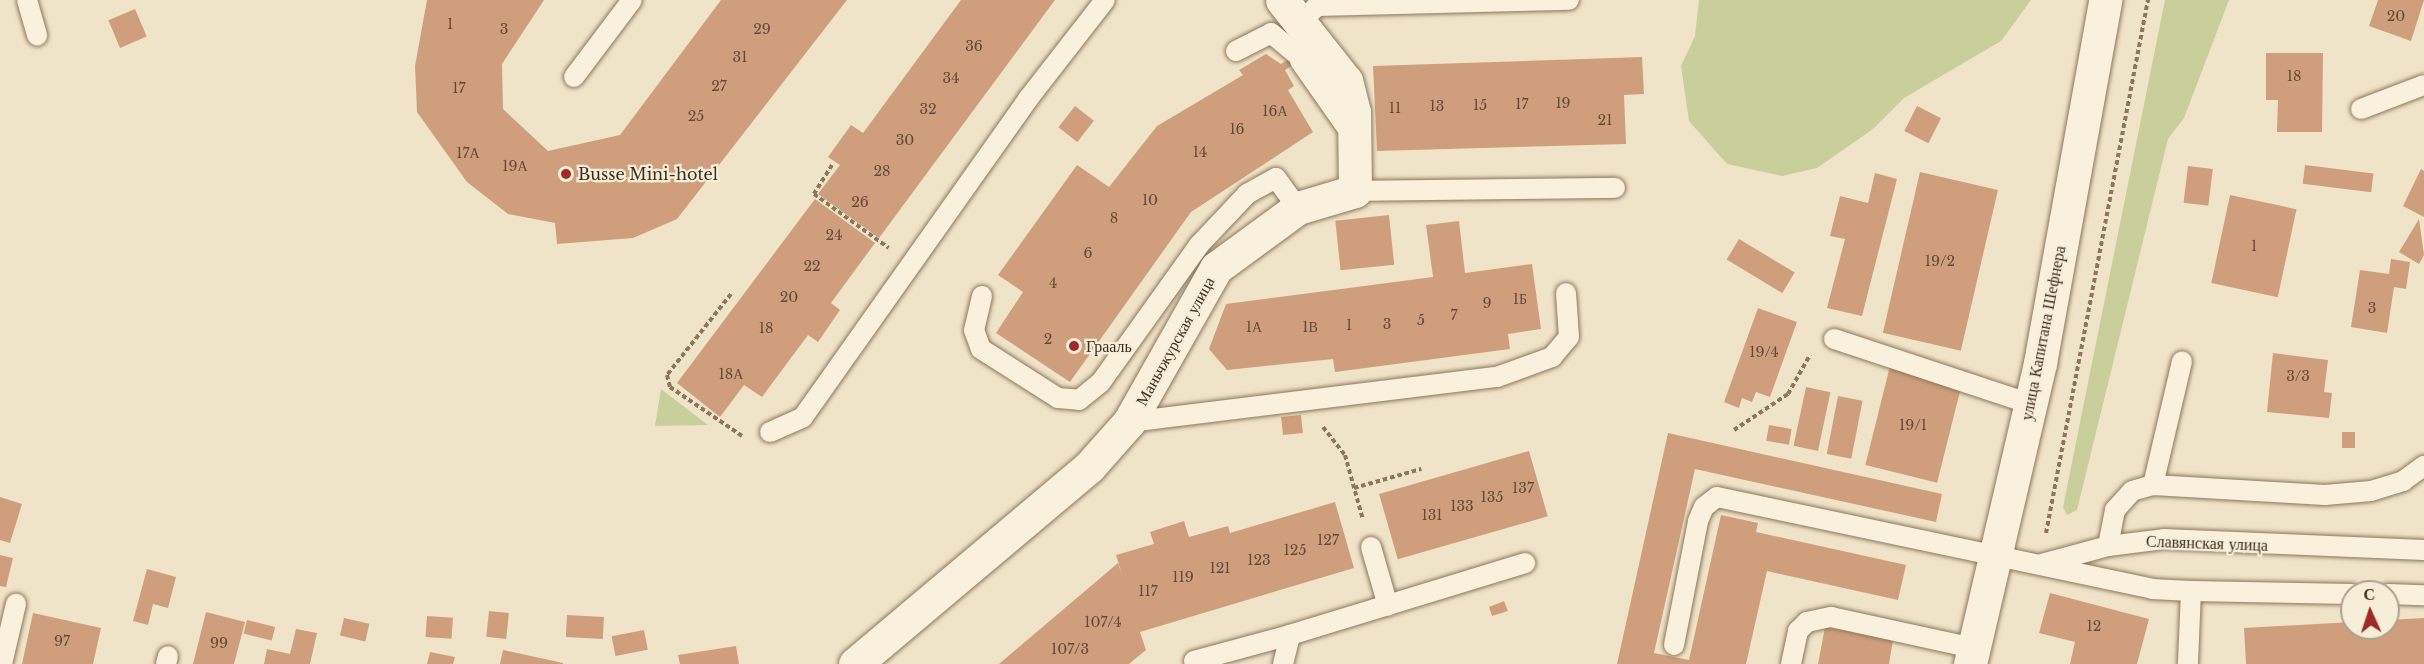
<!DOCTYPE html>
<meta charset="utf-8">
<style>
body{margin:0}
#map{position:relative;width:2424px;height:664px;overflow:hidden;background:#f0e4c8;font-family:"Libre Baskerville",serif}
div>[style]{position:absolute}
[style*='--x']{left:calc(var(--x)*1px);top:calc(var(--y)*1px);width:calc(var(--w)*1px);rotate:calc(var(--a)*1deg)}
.green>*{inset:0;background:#c9cf9b}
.building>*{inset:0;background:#cf9f7d;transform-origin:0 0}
.path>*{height:4px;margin-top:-2px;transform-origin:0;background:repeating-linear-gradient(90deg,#8d765c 0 4.5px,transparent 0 7.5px)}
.roads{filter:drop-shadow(0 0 2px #8d765c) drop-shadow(0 0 2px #8d765c)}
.lane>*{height:20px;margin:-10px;padding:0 10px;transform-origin:10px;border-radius:10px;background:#faf1dc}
.street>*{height:33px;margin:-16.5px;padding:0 16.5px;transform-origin:16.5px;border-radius:16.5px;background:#faf1dc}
.secondary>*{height:33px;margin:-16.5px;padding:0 16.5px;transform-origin:16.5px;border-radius:16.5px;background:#faf1dc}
.dots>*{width:16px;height:16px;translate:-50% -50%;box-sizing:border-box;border:3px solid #f7eed8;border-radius:50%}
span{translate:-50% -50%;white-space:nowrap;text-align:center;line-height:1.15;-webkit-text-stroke:4.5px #f7eed8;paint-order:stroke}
.number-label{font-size:14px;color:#624a37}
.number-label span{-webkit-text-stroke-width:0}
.poi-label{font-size:16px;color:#3d2e20}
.left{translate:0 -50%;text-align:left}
.street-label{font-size:16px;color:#3d2e20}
.north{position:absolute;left:2340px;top:580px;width:60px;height:60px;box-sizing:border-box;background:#f7eed8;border:2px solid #ada18e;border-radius:50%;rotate:357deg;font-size:16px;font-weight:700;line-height:24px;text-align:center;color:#3d2e20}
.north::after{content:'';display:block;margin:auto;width:21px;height:27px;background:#9e2a2b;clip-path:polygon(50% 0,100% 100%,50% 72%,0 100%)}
</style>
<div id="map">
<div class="green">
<div style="clip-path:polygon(1699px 0,2031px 0,2001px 41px,1904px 98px,1873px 129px,1817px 168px,1782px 176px,1727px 164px,1689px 121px,1681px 66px,1695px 36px)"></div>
<div style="clip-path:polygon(2165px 0,2229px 0,2184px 118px,2168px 139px,2077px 510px,2067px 515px,2063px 507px)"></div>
<div style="clip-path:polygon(661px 389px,708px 425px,655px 426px)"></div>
</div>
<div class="building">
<div style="clip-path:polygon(427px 0,544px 0,502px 64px,503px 109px,548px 151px,620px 135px,721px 0,847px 0,677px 219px,633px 238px,557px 244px,555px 223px,508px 214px,467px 182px,417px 112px,415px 66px)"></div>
<div style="clip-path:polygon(961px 0,1055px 0,879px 238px,818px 194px,840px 165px,828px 157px,851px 125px,863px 133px)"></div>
<div style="clip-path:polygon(2378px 0,2424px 0,2411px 41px,2369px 26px)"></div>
<div style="left:135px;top:9px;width:30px;height:29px;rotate:67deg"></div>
<div style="clip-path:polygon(1309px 46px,1313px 52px,1285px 70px,1294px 86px,1288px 90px,1313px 132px,1191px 212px,1070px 382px,996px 333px,1023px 292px,998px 275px,1077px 165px,1109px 187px,1157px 126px,1243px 75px,1239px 70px,1266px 54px,1281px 64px)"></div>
<div style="clip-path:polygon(2266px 53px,2323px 53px,2322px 132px,2277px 132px,2278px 100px,2266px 100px)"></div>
<div style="clip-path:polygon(1642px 57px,1644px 94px,1624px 95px,1626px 144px,1377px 151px,1373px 66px)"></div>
<div style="left:1075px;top:106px;width:24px;height:27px;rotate:38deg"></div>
<div style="left:1917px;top:106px;width:27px;height:28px;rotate:27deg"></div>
<div style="left:2305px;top:165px;width:69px;height:19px;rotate:7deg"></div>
<div style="left:2188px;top:166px;width:25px;height:37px;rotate:7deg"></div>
<div style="clip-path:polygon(2421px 169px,2424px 171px,2424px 217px,2403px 206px)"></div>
<div style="left:1920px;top:172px;width:80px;height:165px;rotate:13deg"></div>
<div style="clip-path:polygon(1875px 173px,1897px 179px,1862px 316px,1827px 308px,1845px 239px,1830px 236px,1840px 196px,1868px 203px)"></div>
<div style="left:2230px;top:195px;width:68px;height:90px;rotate:12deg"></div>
<div style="clip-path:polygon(815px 199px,875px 243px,831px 303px,840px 310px,818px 342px,808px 335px,762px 397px,744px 385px,720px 417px,677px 383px)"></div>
<div style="left:1389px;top:215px;width:50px;height:54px;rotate:84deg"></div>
<div style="clip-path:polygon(2419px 219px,2424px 255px,2419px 264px,2399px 252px)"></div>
<div style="clip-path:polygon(1459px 221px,1465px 273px,1532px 264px,1541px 329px,1508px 334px,1510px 349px,1335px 372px,1333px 359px,1227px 370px,1209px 349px,1226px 304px,1433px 277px,1426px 225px)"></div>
<div style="left:1739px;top:239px;width:65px;height:24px;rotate:31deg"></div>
<div style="clip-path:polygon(2391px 259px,2410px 262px,2406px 289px,2394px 287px,2387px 333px,2351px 327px,2360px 270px,2389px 274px)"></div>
<div style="clip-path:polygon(1758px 308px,1797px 322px,1770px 397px,1756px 392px,1752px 402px,1742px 398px,1739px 408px,1724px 402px)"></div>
<div style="clip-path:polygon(2273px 353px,2328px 360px,2324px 392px,2332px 393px,2329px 418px,2267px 412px)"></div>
<div style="left:1890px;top:366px;width:74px;height:102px;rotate:14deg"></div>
<div style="left:1806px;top:387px;width:25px;height:60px;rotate:12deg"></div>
<div style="left:1838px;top:396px;width:25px;height:59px;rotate:11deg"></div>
<div style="left:1301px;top:415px;width:18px;height:20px;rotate:84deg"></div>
<div style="left:1769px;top:425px;width:23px;height:16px;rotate:10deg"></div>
<div style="left:2342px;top:432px;width:13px;height:16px"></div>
<div style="clip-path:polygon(1668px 433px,1942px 494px,1936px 522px,1695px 469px,1654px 653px,1689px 660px,1721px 515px,1758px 523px,1756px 532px,1906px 565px,1898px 600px,1767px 571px,1746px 664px,1617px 664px)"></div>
<div style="left:1529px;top:451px;width:68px;height:156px;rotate:74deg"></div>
<div style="clip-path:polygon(0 497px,22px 504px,10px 543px,0 540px)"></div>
<div style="clip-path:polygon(1335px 502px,1354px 568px,1140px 632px,1146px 650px,1129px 664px,999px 664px,1118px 563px,1123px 578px,1116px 555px,1154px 544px,1150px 532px,1184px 521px,1189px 537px,1228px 526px,1230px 533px)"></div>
<div style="clip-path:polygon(0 555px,13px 558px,6px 587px,0 586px)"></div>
<div style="clip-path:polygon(147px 569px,176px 577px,168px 608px,153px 604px,148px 625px,133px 621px)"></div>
<div style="clip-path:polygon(2050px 593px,2149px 619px,2137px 664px,2070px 664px,2075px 642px,2039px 633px)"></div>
<div style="clip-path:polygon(1504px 601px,1508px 611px,1492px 616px,1489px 607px)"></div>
<div style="left:489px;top:611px;width:20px;height:26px;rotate:6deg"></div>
<div style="clip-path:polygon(206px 612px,245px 622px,234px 664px,193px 664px)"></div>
<div style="clip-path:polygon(33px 613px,101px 628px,93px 664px,22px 664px)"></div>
<div style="left:567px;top:615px;width:37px;height:22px;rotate:3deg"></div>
<div style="left:427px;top:616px;width:26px;height:21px;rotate:4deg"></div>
<div style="left:344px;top:618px;width:26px;height:18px;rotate:13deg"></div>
<div style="clip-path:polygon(2424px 618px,2424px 664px,2246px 664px,2244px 628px,2352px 622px,2352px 628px,2388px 628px,2388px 620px)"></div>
<div style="left:247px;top:620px;width:29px;height:14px;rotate:14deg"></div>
<div style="clip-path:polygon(1825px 627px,1893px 640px,1889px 664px,1818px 664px)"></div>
<div style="clip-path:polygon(296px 629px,317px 633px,310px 664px,264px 664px,267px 649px,290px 654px)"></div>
<div style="left:644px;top:630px;width:20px;height:33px;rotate:79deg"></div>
<div style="clip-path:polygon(736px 646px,739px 664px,680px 664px,678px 655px)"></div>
<div style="clip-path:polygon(503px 650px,563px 663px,563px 664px,500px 664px)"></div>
<div style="clip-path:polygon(430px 652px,455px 657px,453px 664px,427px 664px)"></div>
</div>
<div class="path">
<div style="--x:832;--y:165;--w:34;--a:122"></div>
<div style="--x:814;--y:194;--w:92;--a:35.8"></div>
<div style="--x:731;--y:294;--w:103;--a:128.3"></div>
<div style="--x:667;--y:375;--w:12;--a:76"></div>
<div style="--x:670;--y:387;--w:87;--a:34.2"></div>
<div style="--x:1323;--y:427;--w:36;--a:52"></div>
<div style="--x:1345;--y:455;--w:67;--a:74.5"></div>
<div style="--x:1734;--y:430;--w:65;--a:-33.7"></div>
<div style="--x:1788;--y:394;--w:45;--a:-60.6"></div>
<div style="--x:1354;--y:488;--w:70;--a:-15.8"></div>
<div style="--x:2046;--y:533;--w:543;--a:-79.17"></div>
</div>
<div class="roads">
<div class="lane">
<div style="--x:27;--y:0;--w:37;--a:74"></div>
<div style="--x:1303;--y:20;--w:20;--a:-45"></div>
<div style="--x:1317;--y:6;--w:252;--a:-1.4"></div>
<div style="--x:1236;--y:51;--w:39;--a:-27"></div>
<div style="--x:1271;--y:33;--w:33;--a:40"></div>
<div style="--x:1300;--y:61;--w:90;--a:54.9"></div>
<div style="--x:574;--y:77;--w:96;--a:-53"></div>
<div style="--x:2361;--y:109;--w:67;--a:-20.9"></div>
<div style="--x:1355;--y:191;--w:260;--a:-0.7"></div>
<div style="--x:982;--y:296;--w:35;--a:103"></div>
<div style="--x:974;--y:330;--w:20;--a:70"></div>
<div style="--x:981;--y:349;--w:91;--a:32.5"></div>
<div style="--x:1058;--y:398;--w:21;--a:5"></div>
<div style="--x:1079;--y:400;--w:28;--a:-39"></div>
<div style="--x:1101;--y:382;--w:168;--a:-54.4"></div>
<div style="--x:1199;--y:245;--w:70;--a:-46.7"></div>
<div style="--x:1247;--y:194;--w:33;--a:-29"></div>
<div style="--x:1276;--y:178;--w:37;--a:54"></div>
<div style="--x:1834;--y:339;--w:206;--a:18.3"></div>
<div style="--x:1129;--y:422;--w:371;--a:-7"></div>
<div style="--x:1497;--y:377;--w:59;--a:-20"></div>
<div style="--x:1552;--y:357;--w:26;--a:-50"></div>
<div style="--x:1569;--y:337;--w:44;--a:-93.9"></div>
<div style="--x:770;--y:432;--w:36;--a:-24"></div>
<div style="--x:803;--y:417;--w:390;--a:-54.7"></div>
<div style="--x:1028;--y:99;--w:125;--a:-52.1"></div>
<div style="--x:2153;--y:485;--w:127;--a:-76.8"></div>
<div style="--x:2108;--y:546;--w:37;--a:-79"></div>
<div style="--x:2115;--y:510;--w:25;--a:-48"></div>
<div style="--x:2132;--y:491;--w:22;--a:-16"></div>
<div style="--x:2153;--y:485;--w:172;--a:3.3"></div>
<div style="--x:2325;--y:495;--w:46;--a:-5"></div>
<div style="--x:2371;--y:491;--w:34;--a:-17"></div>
<div style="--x:2403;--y:481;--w:26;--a:-36"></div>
<div style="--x:1371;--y:547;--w:61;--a:73.9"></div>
<div style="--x:2042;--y:564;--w:68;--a:-15.3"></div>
<div style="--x:2108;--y:546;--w:56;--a:-7.1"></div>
<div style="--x:2164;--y:539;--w:260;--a:2.4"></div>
<div style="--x:2191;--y:591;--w:161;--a:1.1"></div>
<div style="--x:2388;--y:594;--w:35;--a:2"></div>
<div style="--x:1674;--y:645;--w:126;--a:-79"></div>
<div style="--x:1698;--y:521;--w:15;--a:-67"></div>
<div style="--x:1704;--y:507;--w:16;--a:-38"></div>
<div style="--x:1717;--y:497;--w:445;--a:11.9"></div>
<div style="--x:2152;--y:589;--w:39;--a:3"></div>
<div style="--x:2191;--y:591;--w:73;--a:92.4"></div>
<div style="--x:1194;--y:661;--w:99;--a:-15.2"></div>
<div style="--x:2;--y:664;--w:62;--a:-76.9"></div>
<div style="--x:166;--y:664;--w:8;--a:-76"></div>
<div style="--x:1283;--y:664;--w:30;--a:-76"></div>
<div style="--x:1290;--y:635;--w:246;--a:-17"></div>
<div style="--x:1791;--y:664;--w:34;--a:-78"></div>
<div style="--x:1798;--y:631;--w:13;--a:-45"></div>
<div style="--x:1807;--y:622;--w:25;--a:-12"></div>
<div style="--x:1831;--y:617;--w:145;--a:12.3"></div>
</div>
<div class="street">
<div style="--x:855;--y:664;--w:306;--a:-40.1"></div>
<div style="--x:1089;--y:467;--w:60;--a:-48.4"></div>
<div style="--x:1129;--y:422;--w:177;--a:-60.5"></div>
<div style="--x:1216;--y:268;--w:102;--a:-36.2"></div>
<div style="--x:1298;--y:208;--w:59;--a:-16.6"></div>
<div style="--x:1355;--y:191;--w:79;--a:-90.7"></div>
<div style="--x:1354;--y:112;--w:32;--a:-104"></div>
<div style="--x:1346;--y:81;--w:103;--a:-128.3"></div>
</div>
<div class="secondary">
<div style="--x:1970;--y:664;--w:309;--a:-76.9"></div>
<div style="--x:2040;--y:363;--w:369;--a:-79.8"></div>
</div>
</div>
<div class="dots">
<div style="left:566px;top:174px;background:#9e2a2b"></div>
<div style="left:1074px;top:346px;background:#9e2a2b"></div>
</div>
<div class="number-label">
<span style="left:2396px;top:16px">20</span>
<span style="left:450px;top:24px">1</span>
<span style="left:504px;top:29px">3</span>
<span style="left:762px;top:29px">29</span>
<span style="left:974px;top:46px">36</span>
<span style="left:740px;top:57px">31</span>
<span style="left:2294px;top:76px">18</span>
<span style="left:951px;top:78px">34</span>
<span style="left:719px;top:86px">27</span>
<span style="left:459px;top:88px">17</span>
<span style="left:1563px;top:103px">19</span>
<span style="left:1522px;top:104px">17</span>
<span style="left:1480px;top:105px">15</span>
<span style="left:1437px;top:106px">13</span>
<span style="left:1395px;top:108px">11</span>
<span style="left:928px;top:109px">32</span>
<span style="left:1275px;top:111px">16А</span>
<span style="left:696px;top:116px">25</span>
<span style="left:1605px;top:120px">21</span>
<span style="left:1237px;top:129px">16</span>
<span style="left:905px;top:140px">30</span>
<span style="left:1200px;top:152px">14</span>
<span style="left:468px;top:153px">17А</span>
<span style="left:515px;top:166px">19А</span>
<span style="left:882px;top:171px">28</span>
<span style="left:1150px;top:200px">10</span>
<span style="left:860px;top:202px">26</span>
<span style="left:1114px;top:218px">8</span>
<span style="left:834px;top:235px">24</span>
<span style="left:2254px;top:246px">1</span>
<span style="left:1088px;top:253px">6</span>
<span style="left:1940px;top:261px">19/2</span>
<span style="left:812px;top:266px">22</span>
<span style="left:1053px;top:283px">4</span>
<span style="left:789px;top:297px">20</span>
<span style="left:1520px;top:299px">1Б</span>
<span style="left:1487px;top:303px">9</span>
<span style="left:2372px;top:308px">3</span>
<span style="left:1454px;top:315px">7</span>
<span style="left:1421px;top:320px">5</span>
<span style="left:1387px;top:324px">3</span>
<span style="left:1349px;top:325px">1</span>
<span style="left:1254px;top:327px">1А</span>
<span style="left:1310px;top:327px">1В</span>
<span style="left:766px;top:328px">18</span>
<span style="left:1048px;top:339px">2</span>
<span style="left:1764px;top:352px">19/4</span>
<span style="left:731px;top:374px">18А</span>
<span style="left:2298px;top:376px">3/3</span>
<span style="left:1913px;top:425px">19/1</span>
<span style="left:1523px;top:488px">137</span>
<span style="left:1492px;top:497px">135</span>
<span style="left:1462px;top:506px">133</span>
<span style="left:1432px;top:515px">131</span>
<span style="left:1328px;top:540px">127</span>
<span style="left:1295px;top:550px">125</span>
<span style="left:1259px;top:560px">123</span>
<span style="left:1220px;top:568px">121</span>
<span style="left:1183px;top:577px">119</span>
<span style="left:1148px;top:591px">117</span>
<span style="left:1103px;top:622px">107/4</span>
<span style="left:2094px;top:626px">12</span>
<span style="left:62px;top:641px">97</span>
<span style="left:219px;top:643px">99</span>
<span style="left:1070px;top:649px">107/3</span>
</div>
<div class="poi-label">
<span class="left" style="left:578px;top:174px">Busse Mini-hotel</span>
<span class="left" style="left:1086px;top:346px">Грааль</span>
</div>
<div class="street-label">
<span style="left:2043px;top:333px;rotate:-79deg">улица Капитана Шефнера</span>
<span style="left:1175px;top:341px;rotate:-61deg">Маньчжурская улица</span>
<span style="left:2207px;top:543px;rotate:2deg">Славянская улица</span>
</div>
<div class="north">С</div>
</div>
